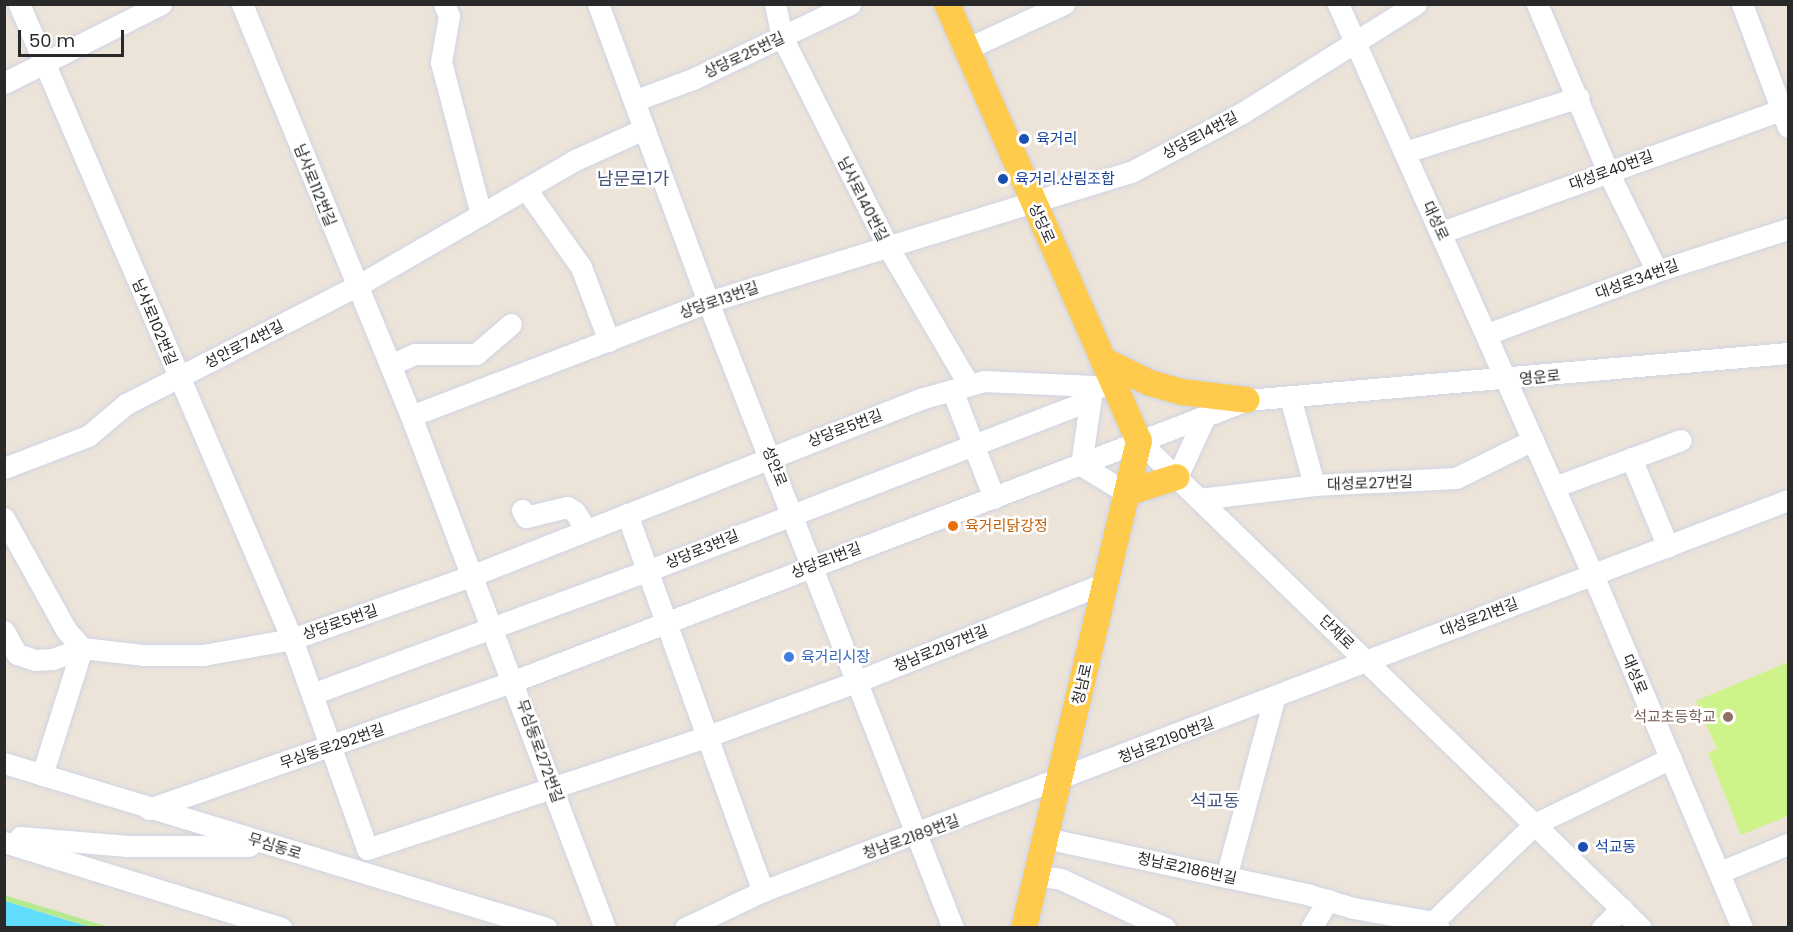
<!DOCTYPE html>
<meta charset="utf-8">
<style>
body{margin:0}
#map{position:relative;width:1793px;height:932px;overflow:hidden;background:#ede4d9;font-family:Poppins,"Noto Sans KR",sans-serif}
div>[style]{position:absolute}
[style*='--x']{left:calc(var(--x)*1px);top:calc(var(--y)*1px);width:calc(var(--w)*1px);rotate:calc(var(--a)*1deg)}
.green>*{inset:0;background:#b4ea90}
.pitch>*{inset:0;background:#cdf38a}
.water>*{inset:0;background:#61dcfb}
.roads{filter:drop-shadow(0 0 2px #cfd4e4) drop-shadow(0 0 2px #cfd4e4)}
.minor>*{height:21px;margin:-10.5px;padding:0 10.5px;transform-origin:10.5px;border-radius:10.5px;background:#fff}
.major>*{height:26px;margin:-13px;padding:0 13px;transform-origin:13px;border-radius:13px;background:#ffcb4d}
.dots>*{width:16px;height:16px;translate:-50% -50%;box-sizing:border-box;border:3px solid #fff;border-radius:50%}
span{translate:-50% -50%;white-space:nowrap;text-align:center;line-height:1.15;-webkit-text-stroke:5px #fff;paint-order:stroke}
.street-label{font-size:15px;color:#292929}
.transit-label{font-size:15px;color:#164399}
.left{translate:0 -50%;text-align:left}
.food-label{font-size:15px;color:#c56008}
.shop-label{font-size:15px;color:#366cbe}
.education-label{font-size:15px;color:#785e54}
.right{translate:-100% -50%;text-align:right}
.quarter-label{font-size:18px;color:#45537f}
.frame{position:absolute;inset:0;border:6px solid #292929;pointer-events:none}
.scale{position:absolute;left:18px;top:30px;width:106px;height:27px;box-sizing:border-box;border:3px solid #292929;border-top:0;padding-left:8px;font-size:18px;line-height:21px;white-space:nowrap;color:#292929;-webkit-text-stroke:4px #fff;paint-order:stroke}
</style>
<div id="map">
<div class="green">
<div style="clip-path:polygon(4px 895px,109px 927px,90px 927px,5px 901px)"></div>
</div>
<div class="pitch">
<div style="clip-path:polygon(1788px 662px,1788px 816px,1741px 835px,1708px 753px,1717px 749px,1696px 701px)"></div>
</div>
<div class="water">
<div style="clip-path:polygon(5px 901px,66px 920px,90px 927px,5px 927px)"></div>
</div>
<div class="roads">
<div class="minor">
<div style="--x:19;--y:4;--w:691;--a:66.74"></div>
<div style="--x:292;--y:639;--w:223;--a:70.3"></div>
<div style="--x:242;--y:4;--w:445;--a:67.7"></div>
<div style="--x:411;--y:416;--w:548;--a:69.25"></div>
<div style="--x:444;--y:4;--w:13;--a:67"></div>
<div style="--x:449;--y:16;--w:47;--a:99.9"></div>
<div style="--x:441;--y:62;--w:157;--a:75.3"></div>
<div style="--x:598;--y:4;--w:318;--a:69.7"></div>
<div style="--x:708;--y:302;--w:672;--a:68.63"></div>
<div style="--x:775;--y:4;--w:34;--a:78"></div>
<div style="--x:782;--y:37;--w:235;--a:63.2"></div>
<div style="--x:888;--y:247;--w:160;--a:59.6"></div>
<div style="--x:1338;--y:4;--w:625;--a:65.94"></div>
<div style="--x:1593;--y:575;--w:383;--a:67.1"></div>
<div style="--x:1537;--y:4;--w:182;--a:67.1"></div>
<div style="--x:1608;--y:172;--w:110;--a:63.7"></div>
<div style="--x:1742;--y:4;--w:131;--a:69.5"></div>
<div style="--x:966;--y:49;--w:108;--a:-24.7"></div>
<div style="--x:4;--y:83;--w:176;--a:-26.7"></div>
<div style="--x:636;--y:100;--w:63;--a:-20.4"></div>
<div style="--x:695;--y:78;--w:172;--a:-25.5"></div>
<div style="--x:1405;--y:152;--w:182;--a:-17.5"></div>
<div style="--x:526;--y:189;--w:95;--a:54.8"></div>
<div style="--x:581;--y:267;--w:79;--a:69.3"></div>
<div style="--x:1442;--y:232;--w:359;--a:-19.8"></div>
<div style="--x:1487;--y:334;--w:181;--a:-20.3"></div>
<div style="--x:1657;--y:271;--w:138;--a:-17.8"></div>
<div style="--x:390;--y:365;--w:27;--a:-24"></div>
<div style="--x:415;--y:354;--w:61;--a:0"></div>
<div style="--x:476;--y:354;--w:46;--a:-40.6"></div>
<div style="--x:1092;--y:389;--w:77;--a:98.2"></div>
<div style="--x:1081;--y:465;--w:54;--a:31.3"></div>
<div style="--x:952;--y:390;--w:116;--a:68.7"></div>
<div style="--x:1290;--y:397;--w:91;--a:74.7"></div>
<div style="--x:411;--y:416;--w:318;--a:-21"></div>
<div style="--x:708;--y:302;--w:443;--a:-17.1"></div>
<div style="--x:1131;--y:172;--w:126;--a:-28"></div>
<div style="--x:1242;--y:113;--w:205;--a:-32.1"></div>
<div style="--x:1139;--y:441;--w:699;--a:44.13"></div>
<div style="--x:1631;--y:458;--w:96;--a:67.4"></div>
<div style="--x:4;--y:468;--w:90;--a:-20.9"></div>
<div style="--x:88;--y:436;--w:50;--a:-40.1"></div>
<div style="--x:126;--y:404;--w:259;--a:-27.1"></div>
<div style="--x:357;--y:286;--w:252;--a:-30"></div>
<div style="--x:575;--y:160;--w:76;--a:-24.2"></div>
<div style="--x:1177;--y:477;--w:67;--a:-65.3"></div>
<div style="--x:1554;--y:487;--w:135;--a:-20.3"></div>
<div style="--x:1199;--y:499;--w:116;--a:-6.9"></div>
<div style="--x:1314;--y:485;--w:142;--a:-2.8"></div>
<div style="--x:1456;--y:478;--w:86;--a:-26.3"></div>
<div style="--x:522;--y:510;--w:8;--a:60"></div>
<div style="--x:526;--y:517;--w:42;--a:-13.7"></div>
<div style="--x:567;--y:507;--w:9;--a:32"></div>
<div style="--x:575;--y:512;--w:21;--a:59"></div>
<div style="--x:627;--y:514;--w:401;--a:70.2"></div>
<div style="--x:4;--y:518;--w:128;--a:61"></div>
<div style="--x:66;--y:630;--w:24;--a:48"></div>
<div style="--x:4;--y:631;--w:26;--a:61"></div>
<div style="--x:17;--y:654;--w:19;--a:18"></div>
<div style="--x:35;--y:660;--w:18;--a:-3"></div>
<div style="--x:53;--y:659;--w:31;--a:-21"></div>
<div style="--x:82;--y:648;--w:61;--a:6.5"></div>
<div style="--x:143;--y:655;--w:60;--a:0"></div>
<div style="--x:203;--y:655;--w:90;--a:-10.2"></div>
<div style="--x:292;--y:639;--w:190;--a:-19.4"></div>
<div style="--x:471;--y:576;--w:483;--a:-21.5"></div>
<div style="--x:920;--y:399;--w:66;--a:-15.7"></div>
<div style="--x:984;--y:381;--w:132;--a:2.6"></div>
<div style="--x:312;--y:694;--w:357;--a:-20.2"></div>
<div style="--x:647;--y:571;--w:475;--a:-21.1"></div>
<div style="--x:4;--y:763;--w:567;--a:16.93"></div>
<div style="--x:42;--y:775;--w:133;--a:-72.5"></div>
<div style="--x:149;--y:809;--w:387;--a:-19.3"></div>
<div style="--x:514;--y:681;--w:785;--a:-20.97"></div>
<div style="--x:1247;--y:400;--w:543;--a:-4.97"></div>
<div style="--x:20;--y:837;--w:108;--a:4.8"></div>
<div style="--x:128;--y:846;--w:121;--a:0"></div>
<div style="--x:1045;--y:838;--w:271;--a:12.1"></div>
<div style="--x:1310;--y:895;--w:45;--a:16.8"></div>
<div style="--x:1353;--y:908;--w:81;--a:9.9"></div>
<div style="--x:1433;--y:922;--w:8;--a:45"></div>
<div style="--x:4;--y:842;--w:290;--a:17.2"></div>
<div style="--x:367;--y:849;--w:359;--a:-18.3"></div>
<div style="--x:708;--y:736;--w:160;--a:-20.1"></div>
<div style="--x:858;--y:681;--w:267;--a:-21.6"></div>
<div style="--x:1720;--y:872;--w:74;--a:-22.4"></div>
<div style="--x:1036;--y:875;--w:25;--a:9"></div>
<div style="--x:1061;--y:879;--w:115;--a:25.2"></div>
<div style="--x:1226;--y:877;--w:184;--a:-74.9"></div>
<div style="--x:1433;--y:922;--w:141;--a:-43.9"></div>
<div style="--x:1535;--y:824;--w:151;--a:-25.9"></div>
<div style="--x:685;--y:928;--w:86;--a:-25.4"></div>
<div style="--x:763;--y:891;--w:1097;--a:-20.88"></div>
<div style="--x:1311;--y:928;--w:33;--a:-59"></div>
<div style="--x:1602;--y:928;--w:28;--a:-45"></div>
</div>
<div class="major">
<div style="--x:947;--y:4;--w:477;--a:66.3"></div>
<div style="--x:1139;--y:441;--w:500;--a:103.29"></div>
<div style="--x:1103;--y:360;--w:52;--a:26.1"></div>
<div style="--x:1150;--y:383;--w:33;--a:16"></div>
<div style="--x:1182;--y:392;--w:65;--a:7"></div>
<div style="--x:1127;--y:493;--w:52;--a:-17.7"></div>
</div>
</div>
<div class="dots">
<div style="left:1024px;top:139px;background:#1a4fb4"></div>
<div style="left:1003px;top:179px;background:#1a4fb4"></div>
<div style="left:953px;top:526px;background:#e8710a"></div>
<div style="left:789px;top:657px;background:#3f7fe0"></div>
<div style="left:1728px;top:717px;background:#8d6e63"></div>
<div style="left:1583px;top:847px;background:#1a4fb4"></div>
</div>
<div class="street-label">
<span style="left:744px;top:55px;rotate:-25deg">상당로25번길</span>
<span style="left:1200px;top:135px;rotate:-28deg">상당로14번길</span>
<span style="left:1611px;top:170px;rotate:-20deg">대성로40번길</span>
<span style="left:315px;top:185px;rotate:68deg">남사로112번길</span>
<span style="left:863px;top:199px;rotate:63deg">남사로140번길</span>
<span style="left:1436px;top:221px;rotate:65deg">대성로</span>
<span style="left:1042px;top:223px;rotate:66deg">상당로</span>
<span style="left:1637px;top:279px;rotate:-20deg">대성로34번길</span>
<span style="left:719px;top:300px;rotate:-19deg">상당로13번길</span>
<span style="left:155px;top:322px;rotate:67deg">남사로102번길</span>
<span style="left:244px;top:344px;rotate:-27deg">성안로74번길</span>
<span style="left:1540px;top:377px;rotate:-6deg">영운로</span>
<span style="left:845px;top:428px;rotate:-21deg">상당로5번길</span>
<span style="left:775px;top:466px;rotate:68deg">성안로</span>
<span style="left:1370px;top:483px;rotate:-2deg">대성로27번길</span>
<span style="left:702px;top:549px;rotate:-22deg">상당로3번길</span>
<span style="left:826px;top:560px;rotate:-21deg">상당로1번길</span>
<span style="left:1479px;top:617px;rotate:-21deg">대성로21번길</span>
<span style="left:340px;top:622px;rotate:-19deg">상당로5번길</span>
<span style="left:1337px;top:632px;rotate:44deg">단재로</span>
<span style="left:941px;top:648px;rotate:-22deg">청남로2197번길</span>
<span style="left:1635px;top:674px;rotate:67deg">대성로</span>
<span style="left:1082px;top:684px;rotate:-77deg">청남로</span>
<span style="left:1166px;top:740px;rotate:-21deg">청남로2190번길</span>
<span style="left:332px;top:746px;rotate:-19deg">무심동로292번길</span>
<span style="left:540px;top:751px;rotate:70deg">무심동로272번길</span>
<span style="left:911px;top:837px;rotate:-20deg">청남로2189번길</span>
<span style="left:275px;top:846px;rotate:17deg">무심동로</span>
<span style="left:1187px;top:868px;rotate:12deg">청남로2186번길</span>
</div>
<div class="transit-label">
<span class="left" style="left:1036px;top:139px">육거리</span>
<span class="left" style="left:1015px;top:179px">육거리.산림조합</span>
<span class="left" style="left:1595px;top:847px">석교동</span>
</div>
<div class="food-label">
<span class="left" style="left:965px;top:526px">육거리닭강정</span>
</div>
<div class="shop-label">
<span class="left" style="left:801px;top:657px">육거리시장</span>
</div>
<div class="education-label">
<span class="right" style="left:1716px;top:717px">석교초등학교</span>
</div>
<div class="quarter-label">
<span style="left:633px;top:179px">남문로1가</span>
<span style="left:1215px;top:801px">석교동</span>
</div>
<div class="frame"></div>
<div class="scale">50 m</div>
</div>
